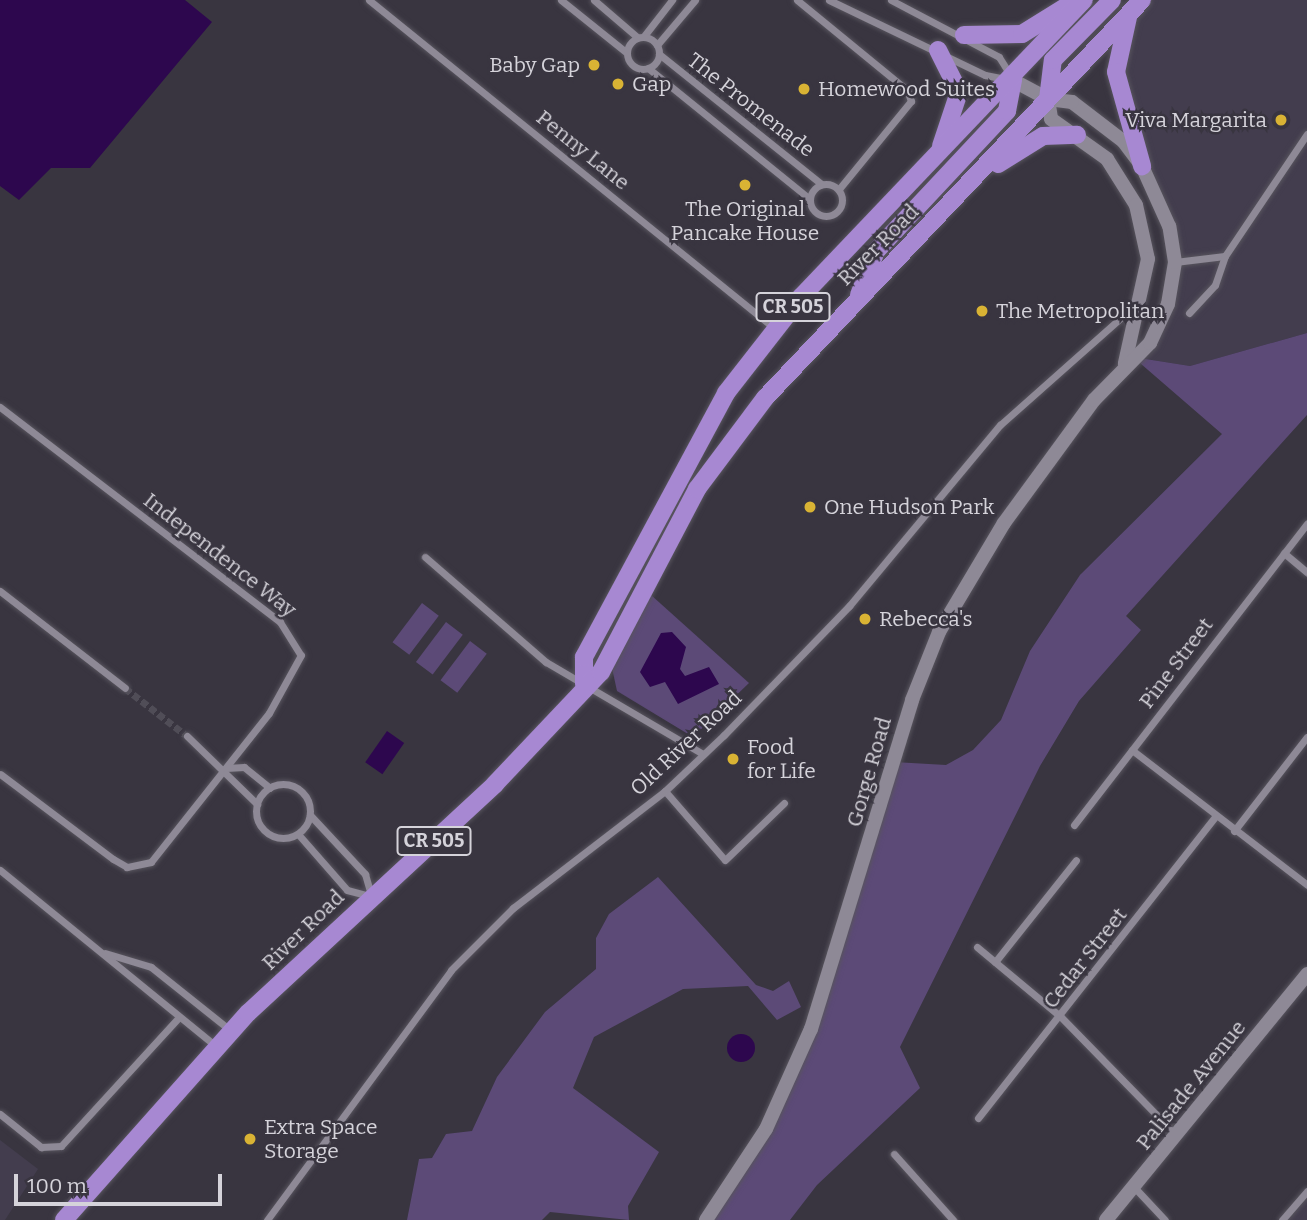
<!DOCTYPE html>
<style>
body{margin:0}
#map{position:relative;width:1307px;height:1220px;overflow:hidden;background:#393540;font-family:Bitter,serif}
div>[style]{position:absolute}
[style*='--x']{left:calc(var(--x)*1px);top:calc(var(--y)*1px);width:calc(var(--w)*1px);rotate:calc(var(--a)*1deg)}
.built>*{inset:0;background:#433d4e}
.green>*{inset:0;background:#5c4a77;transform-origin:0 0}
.water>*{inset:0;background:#2d074e;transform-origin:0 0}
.round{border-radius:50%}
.street-tunnel>*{height:7px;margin-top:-3.5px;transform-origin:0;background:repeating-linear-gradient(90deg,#504d57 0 7px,transparent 0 10.5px)}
.roads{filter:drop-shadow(0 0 2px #57545d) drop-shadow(0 0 2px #57545d)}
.street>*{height:7px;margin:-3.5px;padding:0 3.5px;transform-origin:3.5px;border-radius:3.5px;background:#8e8996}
.street>.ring{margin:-3.5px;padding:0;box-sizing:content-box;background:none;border:7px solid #8e8996;border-radius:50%}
.secondary>*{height:14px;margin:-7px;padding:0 7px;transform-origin:7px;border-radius:7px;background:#8e8996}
.primary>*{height:18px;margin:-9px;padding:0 9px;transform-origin:9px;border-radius:9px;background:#a788d2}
.dots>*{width:19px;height:19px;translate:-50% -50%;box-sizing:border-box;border:4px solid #393540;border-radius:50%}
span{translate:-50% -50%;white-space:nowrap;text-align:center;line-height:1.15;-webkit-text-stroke:5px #393540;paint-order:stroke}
.shield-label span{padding:2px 5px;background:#393540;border:2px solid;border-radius:5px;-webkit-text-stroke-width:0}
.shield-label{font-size:19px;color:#d5d3da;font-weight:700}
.poi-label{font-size:21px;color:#d5d3da}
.right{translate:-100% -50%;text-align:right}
.left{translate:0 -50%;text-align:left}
.street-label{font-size:21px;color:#d5d3da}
.scale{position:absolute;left:14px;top:1174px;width:208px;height:32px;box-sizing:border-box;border:4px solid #d5d3da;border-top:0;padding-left:9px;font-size:21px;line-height:24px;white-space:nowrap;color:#d5d3da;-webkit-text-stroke:5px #393540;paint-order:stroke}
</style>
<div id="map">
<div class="built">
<div style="clip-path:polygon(1142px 0,1307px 0,1307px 333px,1190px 366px,1133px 357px,1150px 343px,1175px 261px,1132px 125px,1121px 43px)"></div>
<div style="clip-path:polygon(0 1140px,38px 1169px,5px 1220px,0 1220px)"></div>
<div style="clip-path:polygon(1307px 1191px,1307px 1220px,1282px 1220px)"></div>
</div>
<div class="green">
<div style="clip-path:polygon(1307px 333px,1307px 415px,1126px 616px,1141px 630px,1079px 701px,1040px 766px,900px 1047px,920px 1088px,817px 1185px,790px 1220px,706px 1220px,785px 1091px,894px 762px,946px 765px,973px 750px,1001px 720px,1030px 651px,1080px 575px,1222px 434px,1133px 357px,1190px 366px)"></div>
<div style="clip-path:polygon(651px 595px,749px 683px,693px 737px,617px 691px,612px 668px)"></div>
<div style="left:422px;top:603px;width:21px;height:49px;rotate:37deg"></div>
<div style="left:446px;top:622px;width:21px;height:50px;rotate:37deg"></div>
<div style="left:470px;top:641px;width:21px;height:49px;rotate:37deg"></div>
<div style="clip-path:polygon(658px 877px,756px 985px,773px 991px,789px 981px,801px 1007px,777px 1020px,748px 986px,683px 989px,594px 1037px,573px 1088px,659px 1152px,628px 1206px,629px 1220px,550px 1212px,542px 1220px,407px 1220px,419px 1159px,432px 1158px,446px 1134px,472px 1131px,497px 1077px,545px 1012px,596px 969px,596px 938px,609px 914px)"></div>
</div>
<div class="water">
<div style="clip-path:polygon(0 0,185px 0,212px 22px,90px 168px,51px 168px,19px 200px,0 186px)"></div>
<div style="clip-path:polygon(672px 632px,686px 647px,680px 669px,685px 676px,709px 667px,719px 684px,678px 704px,665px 682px,650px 687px,640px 672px,661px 633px)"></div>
<div style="left:387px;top:731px;width:21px;height:38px;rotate:35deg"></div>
<div class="round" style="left:727px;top:1034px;width:28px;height:28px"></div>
</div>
<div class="street-tunnel">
<div style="--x:125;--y:688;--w:78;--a:37.7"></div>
</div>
<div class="roads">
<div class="street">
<div style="--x:369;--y:0;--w:521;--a:39"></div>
<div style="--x:561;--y:0;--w:83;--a:38.7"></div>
<div style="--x:594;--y:0;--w:57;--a:40.7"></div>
<div style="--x:797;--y:0;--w:142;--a:39.3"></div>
<div style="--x:907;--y:90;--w:12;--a:70"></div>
<div style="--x:911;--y:101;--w:114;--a:129.3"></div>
<div style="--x:829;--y:0;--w:173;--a:25.7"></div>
<div style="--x:985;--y:75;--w:21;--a:11"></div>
<div style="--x:891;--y:0;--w:122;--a:27.8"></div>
<div style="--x:999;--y:57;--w:22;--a:58"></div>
<div style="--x:644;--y:36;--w:46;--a:-52.1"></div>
<div class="ring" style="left:627px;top:37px;width:25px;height:25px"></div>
<div style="--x:657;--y:45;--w:59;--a:-49.8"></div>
<div style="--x:659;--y:54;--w:208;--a:38.7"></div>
<div style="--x:648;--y:68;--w:208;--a:39"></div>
<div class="ring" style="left:810px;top:184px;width:25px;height:25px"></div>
<div style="--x:1175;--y:262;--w:50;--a:-6.8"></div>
<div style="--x:1225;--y:256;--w:147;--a:-56.1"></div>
<div style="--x:1189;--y:313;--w:38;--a:-47"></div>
<div style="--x:1215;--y:285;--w:31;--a:-71"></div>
<div style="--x:0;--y:407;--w:353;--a:37.5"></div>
<div style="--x:280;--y:622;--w:39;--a:58"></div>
<div style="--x:301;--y:655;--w:66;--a:118.9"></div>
<div style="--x:269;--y:713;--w:190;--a:128.4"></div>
<div style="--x:151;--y:862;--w:25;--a:168"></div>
<div style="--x:127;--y:867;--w:16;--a:-150"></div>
<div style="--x:113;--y:859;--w:141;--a:-143"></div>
<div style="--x:1284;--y:553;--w:30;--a:40"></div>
<div style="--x:425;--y:557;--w:160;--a:41"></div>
<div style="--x:546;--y:662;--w:182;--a:30.4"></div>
<div style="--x:0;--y:591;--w:158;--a:37.8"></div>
<div style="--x:187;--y:736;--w:98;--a:44.2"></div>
<div style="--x:1132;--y:750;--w:221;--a:37.6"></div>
<div style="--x:226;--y:768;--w:18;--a:-3"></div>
<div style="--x:244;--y:767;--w:33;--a:39"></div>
<div class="ring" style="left:256px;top:784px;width:47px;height:47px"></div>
<div style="--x:665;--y:791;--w:91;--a:49"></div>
<div style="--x:725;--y:860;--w:82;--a:-44"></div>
<div style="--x:310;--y:815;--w:81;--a:47"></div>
<div style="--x:365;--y:874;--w:22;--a:74"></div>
<div style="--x:1074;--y:825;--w:381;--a:-52.3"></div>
<div style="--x:1234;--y:831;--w:119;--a:-52.2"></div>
<div style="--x:298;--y:834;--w:74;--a:48.8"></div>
<div style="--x:347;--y:890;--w:24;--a:15"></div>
<div style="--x:0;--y:870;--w:280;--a:39.2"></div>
<div style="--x:977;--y:947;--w:109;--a:39.8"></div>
<div style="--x:1061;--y:1017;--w:166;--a:45.7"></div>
<div style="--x:105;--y:953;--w:48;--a:16.9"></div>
<div style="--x:151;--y:967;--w:101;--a:38.6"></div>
<div style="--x:995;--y:962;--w:130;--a:-51.5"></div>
<div style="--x:0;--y:1114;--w:53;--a:38.8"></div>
<div style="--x:41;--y:1147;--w:20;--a:-3"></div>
<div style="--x:61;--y:1146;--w:175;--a:-47.5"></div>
<div style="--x:978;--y:1118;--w:383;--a:-51.8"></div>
<div style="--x:894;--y:1154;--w:89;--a:48.2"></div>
<div style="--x:1134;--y:1187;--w:45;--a:46.8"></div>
<div style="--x:267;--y:1220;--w:310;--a:-53.6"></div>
<div style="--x:451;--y:970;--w:88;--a:-45"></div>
<div style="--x:513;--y:908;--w:192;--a:-37.6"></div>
<div style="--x:665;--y:791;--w:81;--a:-43.5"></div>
<div style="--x:724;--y:735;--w:180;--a:-45.9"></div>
<div style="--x:849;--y:606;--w:236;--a:-50.2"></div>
<div style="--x:1000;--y:425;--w:179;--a:-41.6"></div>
<div style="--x:1282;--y:1220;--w:38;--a:-49"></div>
</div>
<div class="secondary">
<div style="--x:1048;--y:99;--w:20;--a:81"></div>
<div style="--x:1051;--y:119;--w:69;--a:35.5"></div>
<div style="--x:1107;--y:159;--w:54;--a:57.8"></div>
<div style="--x:1136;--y:205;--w:55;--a:77.5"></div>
<div style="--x:1148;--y:259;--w:107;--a:102.5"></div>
<div style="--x:706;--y:1220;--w:109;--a:-56.6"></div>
<div style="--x:766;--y:1129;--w:110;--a:-65.8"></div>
<div style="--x:811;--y:1029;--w:344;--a:-72.9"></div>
<div style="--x:912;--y:700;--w:73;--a:-68.3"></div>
<div style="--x:939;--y:632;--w:127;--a:-59.2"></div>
<div style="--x:1004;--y:523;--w:152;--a:-53.8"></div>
<div style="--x:1094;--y:400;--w:80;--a:-45.5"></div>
<div style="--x:1150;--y:343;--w:43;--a:-65.2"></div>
<div style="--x:1168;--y:304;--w:43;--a:-80.5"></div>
<div style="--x:1175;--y:262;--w:36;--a:-99"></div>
<div style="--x:1169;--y:226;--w:66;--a:-114.2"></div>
<div style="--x:1142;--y:166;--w:31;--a:-127"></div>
<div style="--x:1123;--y:141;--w:64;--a:-142.6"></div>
<div style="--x:1072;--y:102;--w:24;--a:-173"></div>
<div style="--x:1048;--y:99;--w:40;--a:-152"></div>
<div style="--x:1106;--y:1220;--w:318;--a:-50.7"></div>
</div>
<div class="primary">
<div style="--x:1128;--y:17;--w:56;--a:102.3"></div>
<div style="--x:1116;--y:72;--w:98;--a:74.5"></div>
<div style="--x:964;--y:35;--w:58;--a:-1"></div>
<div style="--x:1022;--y:34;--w:57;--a:-32"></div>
<div style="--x:938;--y:50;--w:47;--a:63.4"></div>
<div style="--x:959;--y:92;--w:57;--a:108.4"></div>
<div style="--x:1048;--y:99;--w:39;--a:-83"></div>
<div style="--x:1053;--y:60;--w:84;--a:-45.5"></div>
<div style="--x:998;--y:164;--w:53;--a:-31.9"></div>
<div style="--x:1043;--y:136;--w:34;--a:-2"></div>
<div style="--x:859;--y:295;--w:47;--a:-68.9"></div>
<div style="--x:876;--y:251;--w:192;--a:-46.9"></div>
<div style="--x:1007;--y:111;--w:32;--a:-79"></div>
<div style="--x:584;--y:684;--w:27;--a:-90"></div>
<div style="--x:584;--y:657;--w:300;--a:-61.7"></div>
<div style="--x:726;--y:393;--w:122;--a:-52"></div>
<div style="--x:801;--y:297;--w:410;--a:-46.4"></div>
<div style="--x:64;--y:1220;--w:277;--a:-48.4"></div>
<div style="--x:248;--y:1013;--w:337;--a:-42.8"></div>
<div style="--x:495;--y:784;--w:154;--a:-46.6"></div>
<div style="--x:601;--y:672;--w:207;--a:-62.3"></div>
<div style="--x:697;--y:489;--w:114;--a:-53.2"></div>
<div style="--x:765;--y:398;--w:548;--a:-46.55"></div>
</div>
</div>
<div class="dots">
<div style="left:594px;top:65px;background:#d9b334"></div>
<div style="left:618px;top:84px;background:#d9b334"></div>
<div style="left:804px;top:89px;background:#d9b334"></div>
<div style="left:1281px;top:120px;background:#d9b334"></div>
<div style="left:745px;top:185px;background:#d9b334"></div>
<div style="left:982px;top:311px;background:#d9b334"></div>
<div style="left:810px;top:507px;background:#d9b334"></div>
<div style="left:865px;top:619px;background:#d9b334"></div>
<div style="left:733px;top:759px;background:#d9b334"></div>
<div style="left:250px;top:1139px;background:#d9b334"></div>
</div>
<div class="shield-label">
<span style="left:793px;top:307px">CR 505</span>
<span style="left:434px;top:841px">CR 505</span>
</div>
<div class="poi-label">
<span class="right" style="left:580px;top:65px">Baby Gap</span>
<span class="left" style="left:632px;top:84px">Gap</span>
<span class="left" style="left:818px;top:89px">Homewood Suites</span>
<span class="right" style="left:1267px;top:120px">Viva Margarita</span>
<span style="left:745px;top:221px">The Original<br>Pancake House</span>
<span class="left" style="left:996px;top:311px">The Metropolitan</span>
<span class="left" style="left:824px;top:507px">One Hudson Park</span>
<span class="left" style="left:879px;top:619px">Rebecca's</span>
<span class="left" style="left:747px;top:759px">Food<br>for Life</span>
<span class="left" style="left:264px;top:1139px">Extra Space<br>Storage</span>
</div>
<div class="street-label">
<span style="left:751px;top:105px;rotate:38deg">The Promenade</span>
<span style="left:583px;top:150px;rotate:39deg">Penny Lane</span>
<span style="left:878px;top:245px;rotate:-45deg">River Road</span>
<span style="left:220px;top:555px;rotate:38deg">Independence Way</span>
<span style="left:1176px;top:663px;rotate:-53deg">Pine Street</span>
<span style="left:686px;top:743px;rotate:-43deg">Old River Road</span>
<span style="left:869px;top:772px;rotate:-74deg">Gorge Road</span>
<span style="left:303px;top:930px;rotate:-44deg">River Road</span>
<span style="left:1085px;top:958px;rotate:-52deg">Cedar Street</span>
<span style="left:1191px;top:1085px;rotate:-51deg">Palisade Avenue</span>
</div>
<div class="scale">100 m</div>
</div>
